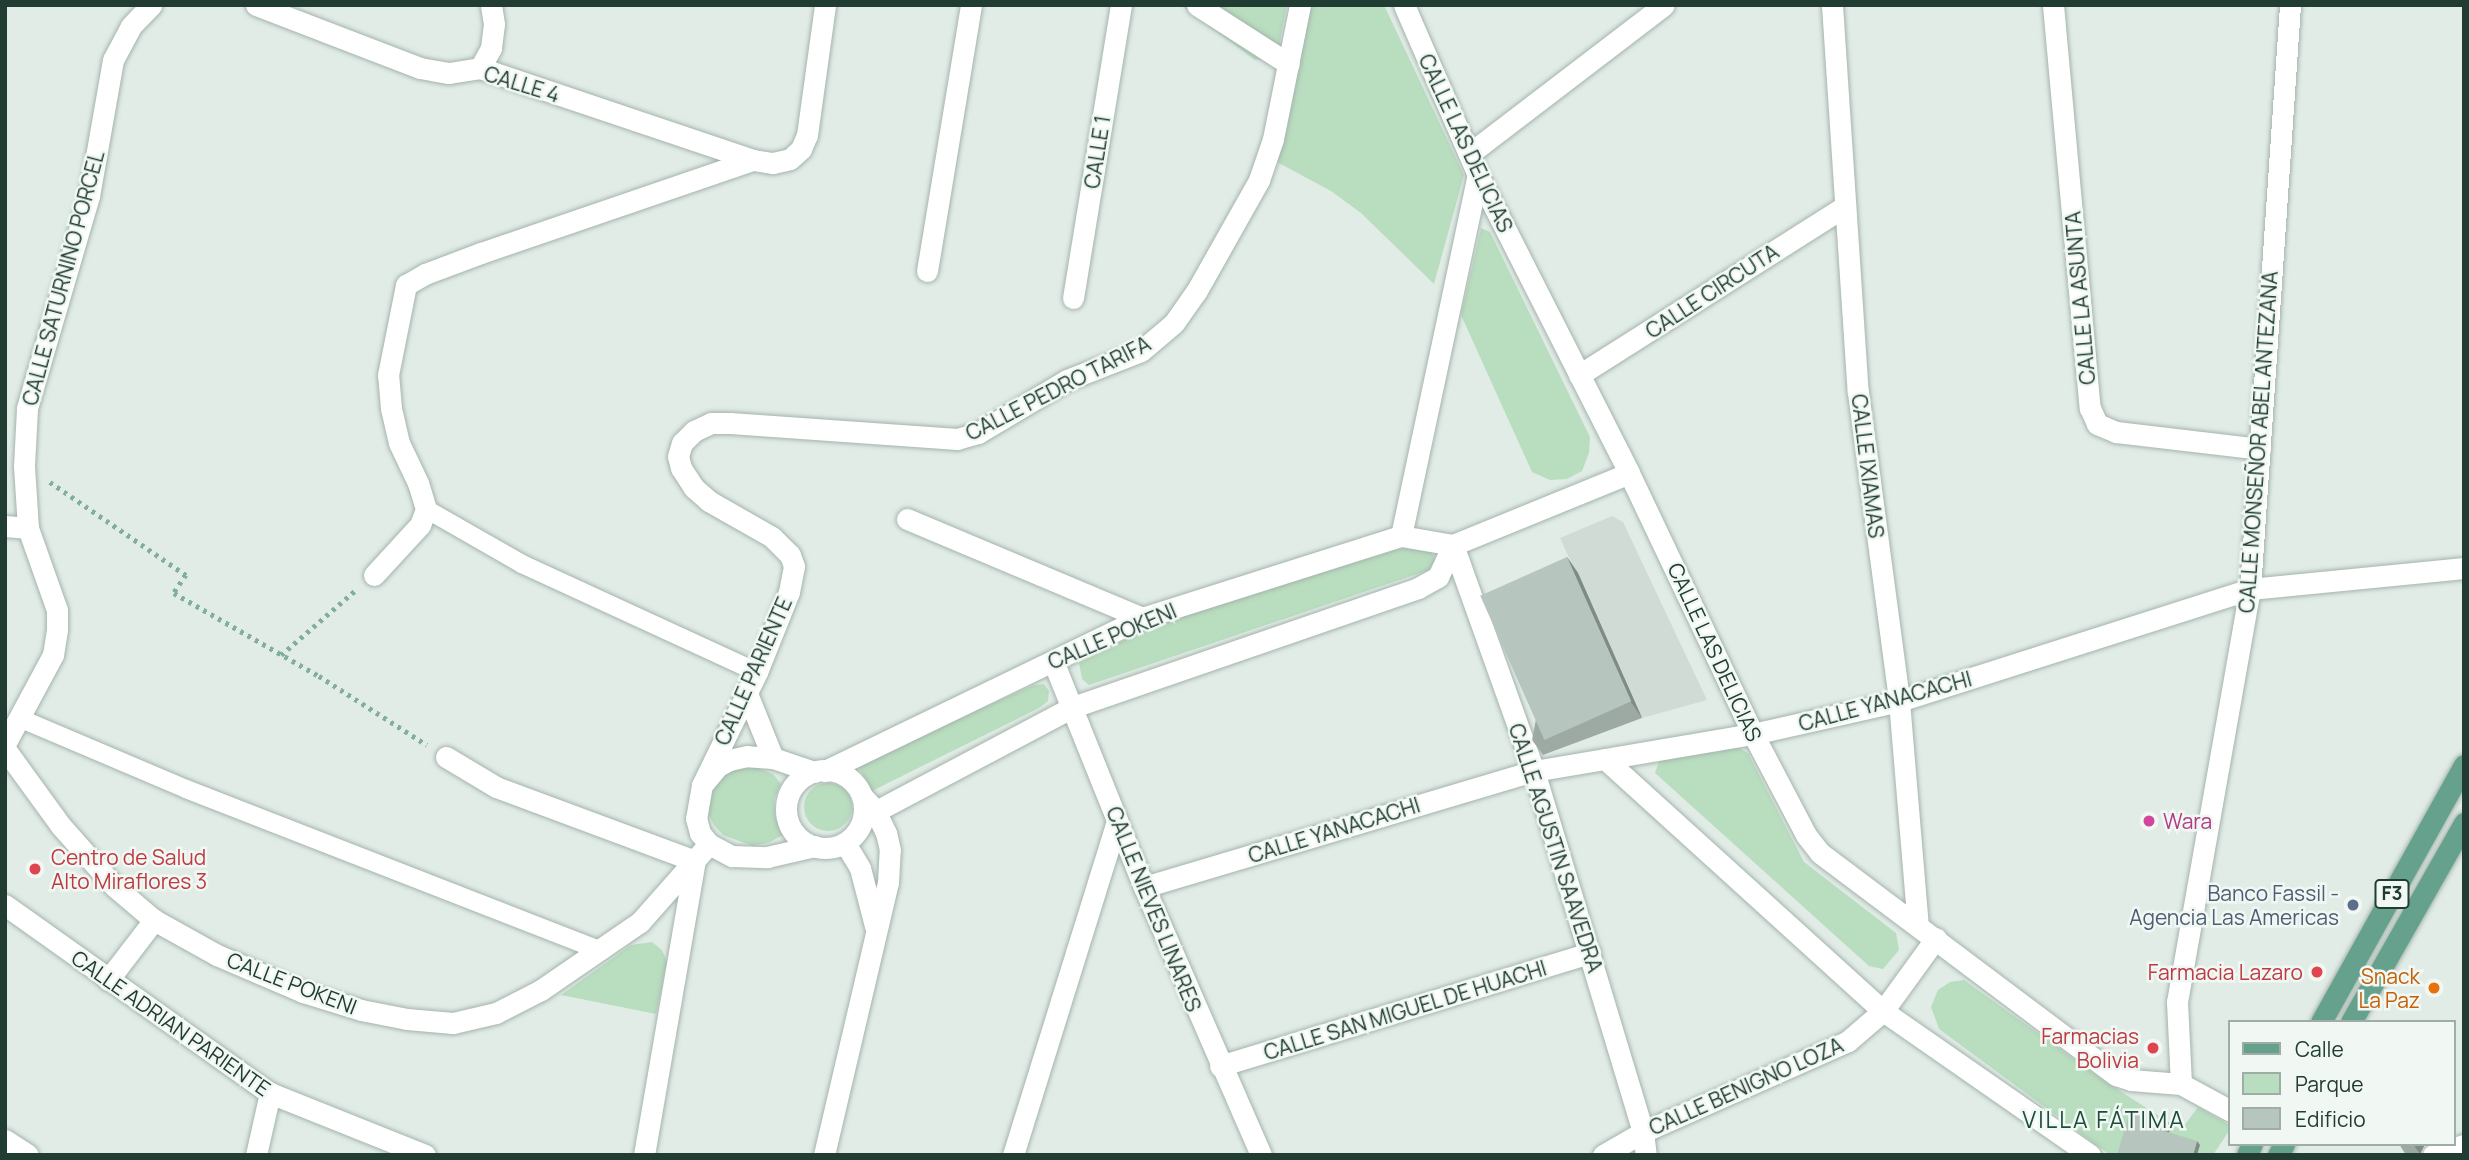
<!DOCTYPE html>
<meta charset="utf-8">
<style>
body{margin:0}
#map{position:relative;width:2469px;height:1160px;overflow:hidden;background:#e1ece6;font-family:Manrope,sans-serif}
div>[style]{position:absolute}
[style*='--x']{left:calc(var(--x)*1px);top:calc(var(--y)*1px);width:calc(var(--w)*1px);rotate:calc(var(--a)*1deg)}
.built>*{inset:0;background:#cfdbd4}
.green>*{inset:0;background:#b9ddbf}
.round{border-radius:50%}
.path>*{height:4.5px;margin-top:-2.25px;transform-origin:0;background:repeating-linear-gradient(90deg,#81af9c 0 3.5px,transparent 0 8.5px)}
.roads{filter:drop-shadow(0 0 2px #a4b4ac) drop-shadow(0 0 2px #a4b4ac)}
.service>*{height:18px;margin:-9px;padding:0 9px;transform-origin:9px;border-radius:9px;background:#fff}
.pedestrian>*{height:21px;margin:-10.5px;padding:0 10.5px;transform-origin:10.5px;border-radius:10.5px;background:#fff}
.minor>*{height:21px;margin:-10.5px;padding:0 10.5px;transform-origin:10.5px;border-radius:10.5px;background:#fff}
.minor>.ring{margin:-10.5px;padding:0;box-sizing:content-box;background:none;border:21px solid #fff;border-radius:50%}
.tertiary>*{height:21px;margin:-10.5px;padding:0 10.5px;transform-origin:10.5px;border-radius:10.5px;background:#fff}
.primary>*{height:21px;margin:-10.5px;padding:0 10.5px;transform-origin:10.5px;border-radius:10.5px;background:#65a18c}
.wall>*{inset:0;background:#9daaa3}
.shaded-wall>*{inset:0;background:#7f8b85}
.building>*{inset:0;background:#b6c6be;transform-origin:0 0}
.dots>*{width:19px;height:19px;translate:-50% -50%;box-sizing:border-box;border:4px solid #f1f8f4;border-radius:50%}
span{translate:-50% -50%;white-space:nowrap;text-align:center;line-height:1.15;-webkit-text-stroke:5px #f1f8f4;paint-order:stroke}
.shield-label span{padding:2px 5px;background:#f1f8f4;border:2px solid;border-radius:5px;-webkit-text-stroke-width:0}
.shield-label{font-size:19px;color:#213c32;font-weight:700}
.street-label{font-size:21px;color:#213c32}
.hotel-label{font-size:21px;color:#b23c85}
.left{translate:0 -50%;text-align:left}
.health-label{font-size:21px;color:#be3a42}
.right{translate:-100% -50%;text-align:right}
.service-label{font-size:21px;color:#4e5e75}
.food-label{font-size:21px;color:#c56008}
.neighbourhood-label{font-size:23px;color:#1d4e3d;letter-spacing:2px}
.frame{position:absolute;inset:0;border:7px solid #213c32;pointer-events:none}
.legend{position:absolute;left:2228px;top:1020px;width:228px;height:126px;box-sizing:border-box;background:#f1f8f4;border:2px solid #9eada6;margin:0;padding:9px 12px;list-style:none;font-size:21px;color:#213c32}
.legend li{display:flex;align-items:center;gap:14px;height:35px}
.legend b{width:35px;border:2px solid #9eada6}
</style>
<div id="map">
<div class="built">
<div style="clip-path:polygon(1612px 516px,1623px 522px,1707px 700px,1642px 718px,1560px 538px)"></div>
</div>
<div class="green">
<div style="clip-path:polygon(1181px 5px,1287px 5px,1278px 51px,1267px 59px,1255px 60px)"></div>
<div style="clip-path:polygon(1309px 5px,1384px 5px,1464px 175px,1434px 284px,1361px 213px,1331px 191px,1275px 161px)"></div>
<div style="clip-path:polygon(1481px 228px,1490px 232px,1590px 437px,1589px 453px,1582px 471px,1567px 479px,1550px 480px,1532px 472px,1461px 315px)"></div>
<div style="clip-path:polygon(1420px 543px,1431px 550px,1435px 560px,1429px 570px,1089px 685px,1082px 679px,1079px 663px,1151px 627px,1213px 604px)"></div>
<div style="clip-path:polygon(1044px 684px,1049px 691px,1048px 701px,1039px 708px,872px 791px,857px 764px,1034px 685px)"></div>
<div style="clip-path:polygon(1736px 746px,1748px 753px,1804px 862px,1896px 933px,1899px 950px,1883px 969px,1869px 966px,1655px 773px,1660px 759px)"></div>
<div style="clip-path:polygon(751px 765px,773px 774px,781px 784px,774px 799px,775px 817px,783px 835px,768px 843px,753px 846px,723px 835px,714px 825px,708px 813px,708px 799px,712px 786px,729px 770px)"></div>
<div class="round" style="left:804px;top:783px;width:48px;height:48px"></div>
<div style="clip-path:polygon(652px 942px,662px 950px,667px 962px,656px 1014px,561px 995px,631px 945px)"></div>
<div style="clip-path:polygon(1964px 980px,2103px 1080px,2181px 1130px,2198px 1107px,2229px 1125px,2229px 1131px,2213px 1155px,2110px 1155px,1939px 1029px,1931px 1007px,1938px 990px,1950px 982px)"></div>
</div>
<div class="path">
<div style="--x:50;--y:482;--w:165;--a:34.4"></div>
<div style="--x:186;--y:575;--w:22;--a:124"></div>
<div style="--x:174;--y:593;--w:167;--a:29.8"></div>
<div style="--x:319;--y:676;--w:128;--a:32.6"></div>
<div style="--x:281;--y:655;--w:101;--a:-41"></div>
</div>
<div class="roads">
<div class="service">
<div style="--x:426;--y:509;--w:111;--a:29.8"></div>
<div style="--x:522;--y:564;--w:259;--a:24.7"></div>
<div style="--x:19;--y:718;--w:181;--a:23"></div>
<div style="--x:186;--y:789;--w:446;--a:21.3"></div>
</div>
<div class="pedestrian">
<div style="--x:2433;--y:1155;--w:33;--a:-18"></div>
</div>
<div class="minor">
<div style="--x:1197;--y:5;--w:109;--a:32.7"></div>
<div style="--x:1832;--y:5;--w:388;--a:86.2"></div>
<div style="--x:1858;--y:392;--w:312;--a:82.4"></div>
<div style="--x:1899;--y:701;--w:225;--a:85.2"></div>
<div style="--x:2053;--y:5;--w:405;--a:84.8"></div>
<div style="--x:2090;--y:408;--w:17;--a:66"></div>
<div style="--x:2097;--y:424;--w:21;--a:23"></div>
<div style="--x:2116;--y:432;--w:145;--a:6.7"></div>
<div style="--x:480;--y:68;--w:288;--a:18.6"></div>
<div style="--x:753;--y:160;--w:20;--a:9"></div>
<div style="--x:773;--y:163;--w:17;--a:-13"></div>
<div style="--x:790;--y:159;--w:15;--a:-42"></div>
<div style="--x:801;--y:149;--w:15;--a:-67"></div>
<div style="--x:807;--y:135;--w:131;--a:-82.1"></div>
<div style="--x:1469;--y:154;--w:245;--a:-37.4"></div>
<div style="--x:927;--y:271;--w:270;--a:-80.6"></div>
<div style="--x:1073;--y:298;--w:297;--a:-80.7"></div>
<div style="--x:1579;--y:375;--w:315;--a:-32.4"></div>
<div style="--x:907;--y:519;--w:255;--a:22.8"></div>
<div style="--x:5;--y:526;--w:23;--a:5"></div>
<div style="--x:1401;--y:536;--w:369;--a:-78"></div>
<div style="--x:1453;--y:545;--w:240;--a:70.3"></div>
<div style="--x:1534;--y:771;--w:377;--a:73.2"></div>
<div style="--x:1643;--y:1132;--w:23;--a:83"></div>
<div style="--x:374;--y:575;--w:68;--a:-47.4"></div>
<div style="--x:420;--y:525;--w:17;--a:-69"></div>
<div style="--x:426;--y:509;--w:27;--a:-107"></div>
<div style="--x:418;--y:483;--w:44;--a:-115.4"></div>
<div style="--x:399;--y:443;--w:36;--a:-103"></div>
<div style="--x:391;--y:408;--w:33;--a:-95"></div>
<div style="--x:388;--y:375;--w:92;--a:-78.7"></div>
<div style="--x:406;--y:285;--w:22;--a:-30"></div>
<div style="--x:425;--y:274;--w:60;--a:-20.6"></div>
<div style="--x:481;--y:253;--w:287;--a:-18.9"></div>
<div style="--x:1053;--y:661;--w:244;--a:68.1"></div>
<div style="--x:1144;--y:887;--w:292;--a:66.4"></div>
<div style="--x:746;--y:691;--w:72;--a:68.1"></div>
<div style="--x:5;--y:749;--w:95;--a:54"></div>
<div style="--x:61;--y:826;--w:80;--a:48.5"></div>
<div style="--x:114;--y:886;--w:52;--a:40.4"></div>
<div style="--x:154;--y:920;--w:72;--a:29.1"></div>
<div style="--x:217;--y:955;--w:94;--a:23.3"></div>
<div style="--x:303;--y:992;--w:61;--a:17.2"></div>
<div style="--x:361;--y:1010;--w:47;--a:11.1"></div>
<div style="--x:407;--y:1019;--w:46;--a:5"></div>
<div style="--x:453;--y:1023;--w:44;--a:-13.1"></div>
<div style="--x:496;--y:1013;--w:51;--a:-27.1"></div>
<div style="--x:541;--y:990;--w:120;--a:-34.5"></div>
<div style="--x:640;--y:922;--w:104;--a:-48.5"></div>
<div style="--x:446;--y:757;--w:58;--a:31"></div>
<div style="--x:496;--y:787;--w:212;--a:20.4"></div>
<div style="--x:1605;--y:759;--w:375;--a:42.2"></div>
<div style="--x:1883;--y:1011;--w:252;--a:34.8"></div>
<div class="ring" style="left:786px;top:770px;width:57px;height:57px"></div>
<div style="--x:825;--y:771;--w:352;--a:-25.8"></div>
<div style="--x:1142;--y:618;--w:272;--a:-17.6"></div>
<div style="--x:1401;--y:536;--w:53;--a:9.8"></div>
<div style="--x:1453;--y:545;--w:190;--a:-22.2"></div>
<div style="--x:814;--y:772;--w:43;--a:-161.1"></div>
<div style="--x:773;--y:758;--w:26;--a:-176"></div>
<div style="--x:747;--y:756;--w:18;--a:167"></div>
<div style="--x:729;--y:760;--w:13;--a:151"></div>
<div style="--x:718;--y:766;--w:25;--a:130"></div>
<div style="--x:702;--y:785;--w:34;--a:100"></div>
<div style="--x:696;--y:818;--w:16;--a:75"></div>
<div style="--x:700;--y:833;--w:14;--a:51"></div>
<div style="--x:709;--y:844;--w:26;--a:28"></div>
<div style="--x:732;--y:856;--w:35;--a:2"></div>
<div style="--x:767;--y:857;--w:49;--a:-12.9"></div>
<div style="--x:702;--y:785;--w:126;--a:-64"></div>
<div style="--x:757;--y:672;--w:86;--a:-68.2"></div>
<div style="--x:789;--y:592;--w:26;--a:-79"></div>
<div style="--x:794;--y:566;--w:12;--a:-110"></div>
<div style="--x:790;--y:555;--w:25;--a:-135"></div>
<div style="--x:772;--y:537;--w:73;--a:-150.3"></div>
<div style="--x:709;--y:501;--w:20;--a:-139"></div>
<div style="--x:694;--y:488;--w:24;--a:-123"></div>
<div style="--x:681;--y:468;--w:12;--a:-104"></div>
<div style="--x:678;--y:456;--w:14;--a:-73"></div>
<div style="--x:682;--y:443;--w:17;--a:-45"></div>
<div style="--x:694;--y:431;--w:19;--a:-25"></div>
<div style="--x:711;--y:423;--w:19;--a:0"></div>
<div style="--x:730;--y:423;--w:228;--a:4"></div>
<div style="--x:957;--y:439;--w:22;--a:-16"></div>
<div style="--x:978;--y:433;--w:104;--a:-30.8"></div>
<div style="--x:1067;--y:380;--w:79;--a:-21.4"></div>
<div style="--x:1141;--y:351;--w:43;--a:-40.3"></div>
<div style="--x:1174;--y:323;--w:38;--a:-55"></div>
<div style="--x:1196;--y:292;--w:129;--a:-60.6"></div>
<div style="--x:1259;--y:180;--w:43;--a:-71.1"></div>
<div style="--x:1273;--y:139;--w:137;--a:-78.6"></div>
<div style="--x:863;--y:818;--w:238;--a:-27.9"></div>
<div style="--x:1073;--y:707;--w:365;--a:-19"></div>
<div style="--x:1418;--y:588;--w:23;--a:-29"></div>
<div style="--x:1438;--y:577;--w:35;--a:-65"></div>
<div style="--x:845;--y:843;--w:29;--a:59"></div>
<div style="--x:860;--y:868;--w:60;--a:75.5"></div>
<div style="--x:1144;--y:887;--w:407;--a:-16.6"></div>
<div style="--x:1534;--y:771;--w:222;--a:-9.6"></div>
<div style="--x:1753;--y:734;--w:150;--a:-12.7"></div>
<div style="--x:1899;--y:701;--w:368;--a:-17.7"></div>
<div style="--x:2250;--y:589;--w:215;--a:-5.6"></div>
<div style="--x:5;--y:905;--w:325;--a:35.4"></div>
<div style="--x:270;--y:1093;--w:167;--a:21.8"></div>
<div style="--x:108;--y:980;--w:76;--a:-52.5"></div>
<div style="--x:1220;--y:1066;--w:387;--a:-17"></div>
<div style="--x:2181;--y:1084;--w:82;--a:-92.8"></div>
<div style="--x:2177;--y:1002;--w:419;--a:-80"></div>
<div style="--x:2250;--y:589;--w:585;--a:-86.08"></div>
<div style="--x:5;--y:1140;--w:27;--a:33"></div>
<div style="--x:256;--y:1155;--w:64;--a:-77.3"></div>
<div style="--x:644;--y:1155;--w:298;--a:-80.2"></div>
<div style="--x:824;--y:1155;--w:279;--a:-76.8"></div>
<div style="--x:888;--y:883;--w:33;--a:-87"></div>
<div style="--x:890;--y:850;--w:17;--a:-103"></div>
<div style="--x:886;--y:833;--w:25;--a:-116"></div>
<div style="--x:875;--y:810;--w:19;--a:-133"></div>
<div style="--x:1013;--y:1155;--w:350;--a:-72.7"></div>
<div style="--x:1603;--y:1155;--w:46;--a:-29.9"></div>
<div style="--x:1643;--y:1132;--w:224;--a:-23.9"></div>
<div style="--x:1848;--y:1041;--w:46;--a:-40.6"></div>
<div style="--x:1883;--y:1011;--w:90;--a:-54"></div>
</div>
<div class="tertiary">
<div style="--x:256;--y:5;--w:176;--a:21"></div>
<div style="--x:420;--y:68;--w:29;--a:10"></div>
<div style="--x:449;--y:73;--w:31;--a:-9"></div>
<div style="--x:480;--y:68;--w:23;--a:-61"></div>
<div style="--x:491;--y:48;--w:24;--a:-83"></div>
<div style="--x:494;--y:24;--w:19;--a:-99"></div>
<div style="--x:1404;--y:5;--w:185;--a:66.5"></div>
<div style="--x:1478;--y:175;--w:334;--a:63.1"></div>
<div style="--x:1629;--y:473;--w:289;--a:64.6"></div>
<div style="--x:1753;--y:734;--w:114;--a:62.3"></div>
<div style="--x:1806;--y:835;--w:23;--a:52"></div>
<div style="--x:1820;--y:853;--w:370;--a:36.9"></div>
<div style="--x:2116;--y:1075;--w:16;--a:18"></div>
<div style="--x:2131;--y:1080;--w:50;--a:4.6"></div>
<div style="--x:2181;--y:1084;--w:55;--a:28.4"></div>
<div style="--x:5;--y:744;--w:101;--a:-61.7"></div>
<div style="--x:53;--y:655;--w:26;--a:-81"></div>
<div style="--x:57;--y:629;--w:19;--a:-90"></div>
<div style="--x:57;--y:610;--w:87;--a:-109.5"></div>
<div style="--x:28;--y:528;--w:62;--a:-93.7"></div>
<div style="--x:24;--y:466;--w:58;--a:-87"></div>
<div style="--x:27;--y:408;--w:221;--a:-73.7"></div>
<div style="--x:89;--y:196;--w:138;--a:-80"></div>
<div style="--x:113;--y:60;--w:38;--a:-62"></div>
<div style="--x:131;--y:26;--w:29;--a:-46"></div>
</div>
<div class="primary">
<div style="--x:2321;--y:1022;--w:294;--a:-60.9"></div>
<div style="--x:2351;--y:1022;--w:229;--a:-60.4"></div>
<div style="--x:2247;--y:1155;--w:12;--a:-66"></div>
<div style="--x:2278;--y:1155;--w:13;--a:-61"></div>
</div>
</div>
<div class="wall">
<div style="clip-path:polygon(1567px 557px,1578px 573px,1642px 718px,1543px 755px,1532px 740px)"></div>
<div style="clip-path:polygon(2399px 1144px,2427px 1144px,2424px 1146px,2420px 1154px,2417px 1155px,2406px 1155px)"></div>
</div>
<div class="shaded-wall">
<div style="clip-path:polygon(1567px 557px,1578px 573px,1642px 718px,1631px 702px)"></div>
<div style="clip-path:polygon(2168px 1122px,2171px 1126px,2168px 1136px,2165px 1131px)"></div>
<div style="clip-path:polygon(2197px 1141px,2200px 1145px,2197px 1155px,2193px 1155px)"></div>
<div style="clip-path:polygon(2413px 1144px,2423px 1144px,2424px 1146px,2420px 1154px)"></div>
</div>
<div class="building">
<div style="left:1567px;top:557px;width:158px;height:95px;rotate:66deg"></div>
<div style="clip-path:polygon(2130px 1111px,2168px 1122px,2165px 1131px,2197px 1141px,2193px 1155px,2117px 1155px)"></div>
</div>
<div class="dots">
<div style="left:2149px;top:821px;background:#d1479c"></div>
<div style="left:35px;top:869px;background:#e0444e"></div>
<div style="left:2353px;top:905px;background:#5c6f8a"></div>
<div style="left:2317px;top:972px;background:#e0444e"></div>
<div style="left:2434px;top:988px;background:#e8710a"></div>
<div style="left:2153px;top:1048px;background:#e0444e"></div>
</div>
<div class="shield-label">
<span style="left:2392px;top:894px">F3</span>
</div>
<div class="street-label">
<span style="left:522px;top:84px;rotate:17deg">CALLE 4</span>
<span style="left:1466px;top:143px;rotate:65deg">CALLE LAS DELICIAS</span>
<span style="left:1097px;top:152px;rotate:-81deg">CALLE 1</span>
<span style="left:63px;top:278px;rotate:-75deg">CALLE SATURNINO PORCEL</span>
<span style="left:1712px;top:291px;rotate:-33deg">CALLE CIRCUTA</span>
<span style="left:2080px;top:298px;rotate:-95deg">CALLE LA ASUNTA</span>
<span style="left:1058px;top:388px;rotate:-27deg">CALLE PEDRO TARIFA</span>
<span style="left:2258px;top:442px;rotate:-86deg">CALLE MONSEÑOR ABEL ANTEZANA</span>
<span style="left:1868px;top:466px;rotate:83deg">CALLE IXIAMAS</span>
<span style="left:1112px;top:636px;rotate:-23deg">CALLE POKENI</span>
<span style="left:1715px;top:652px;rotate:65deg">CALLE LAS DELICIAS</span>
<span style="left:753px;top:671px;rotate:-66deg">CALLE PARIENTE</span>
<span style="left:1885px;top:701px;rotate:-15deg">CALLE YANACACHI</span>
<span style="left:1334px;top:830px;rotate:-17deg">CALLE YANACACHI</span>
<span style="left:1556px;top:848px;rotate:72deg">CALLE AGUSTIN SAAVEDRA</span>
<span style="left:1154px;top:909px;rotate:68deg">CALLE NIEVES LINARES</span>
<span style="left:292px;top:983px;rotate:21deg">CALLE POKENI</span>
<span style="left:1405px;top:1010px;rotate:-17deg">CALLE SAN MIGUEL DE HUACHI</span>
<span style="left:171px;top:1023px;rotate:35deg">CALLE ADRIAN PARIENTE</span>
<span style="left:1746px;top:1086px;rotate:-24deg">CALLE BENIGNO LOZA</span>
</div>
<div class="hotel-label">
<span class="left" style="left:2163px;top:821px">Wara</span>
</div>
<div class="health-label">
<span class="left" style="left:51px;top:869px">Centro de Salud<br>Alto Miraflores 3</span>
<span class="right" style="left:2303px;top:972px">Farmacia Lazaro</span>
<span class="right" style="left:2139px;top:1048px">Farmacias<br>Bolivia</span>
</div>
<div class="service-label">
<span class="right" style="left:2339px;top:905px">Banco Fassil -<br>Agencia Las Americas</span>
</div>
<div class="food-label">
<span class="right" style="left:2420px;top:988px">Snack<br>La Paz</span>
</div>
<div class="neighbourhood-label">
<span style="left:2104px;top:1119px">VILLA FÁTIMA</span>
</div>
<div class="frame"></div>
<ul class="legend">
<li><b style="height:9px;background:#65a18c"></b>Calle</li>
<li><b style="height:19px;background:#b9ddbf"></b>Parque</li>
<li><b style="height:19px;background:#b6c6be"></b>Edificio</li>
</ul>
</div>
